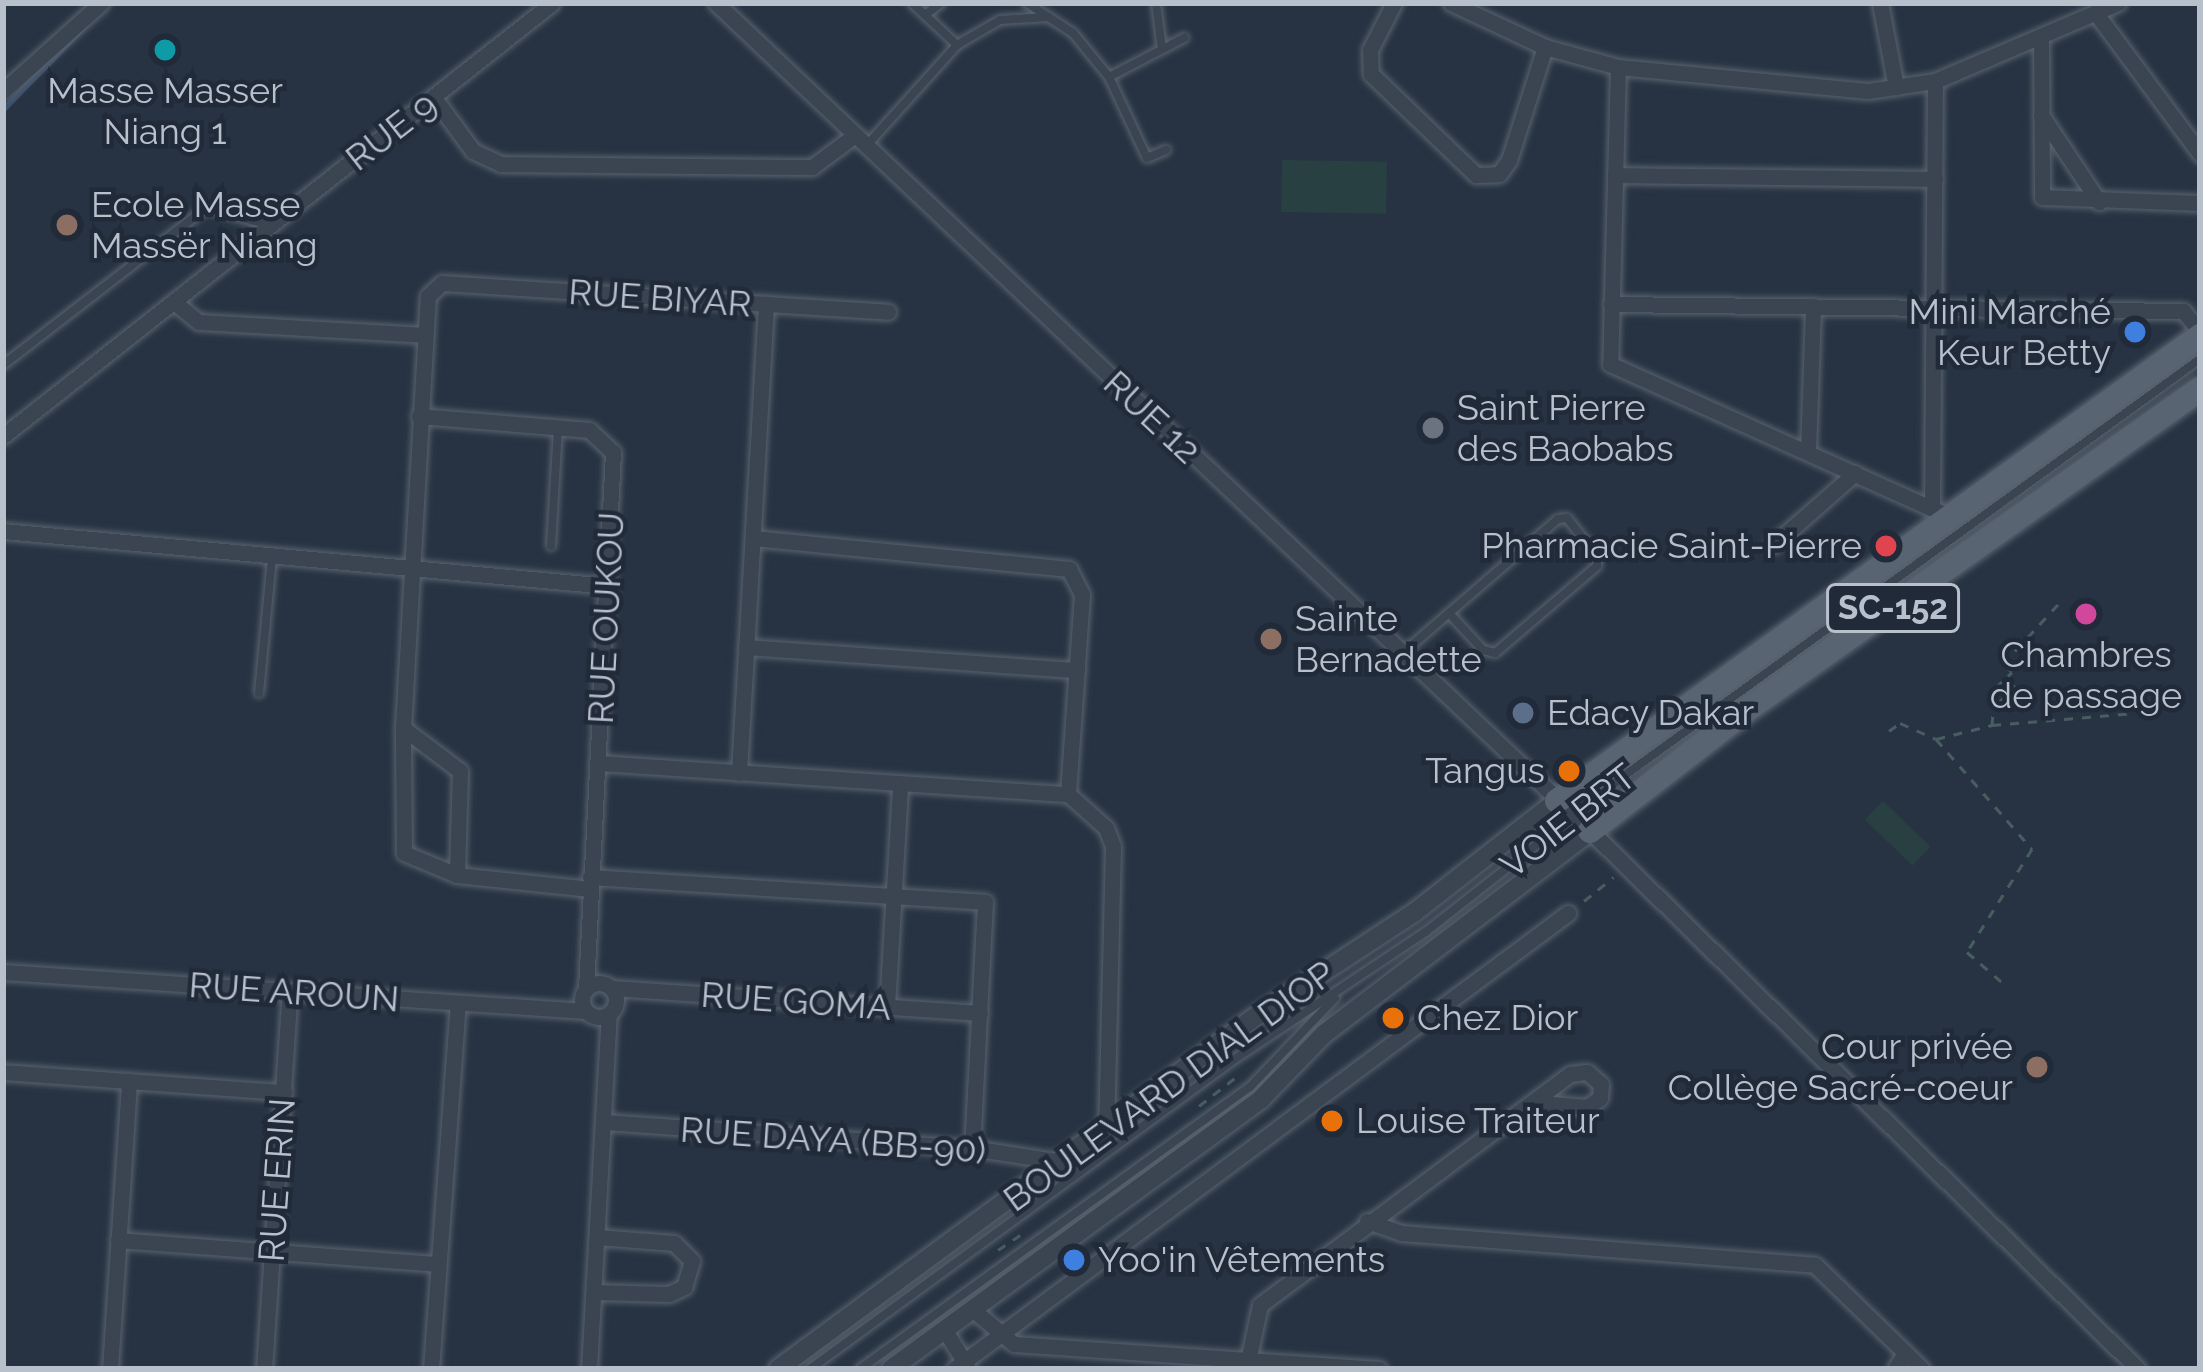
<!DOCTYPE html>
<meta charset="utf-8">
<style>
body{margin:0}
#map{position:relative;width:2203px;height:1372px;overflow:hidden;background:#273342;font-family:Raleway,sans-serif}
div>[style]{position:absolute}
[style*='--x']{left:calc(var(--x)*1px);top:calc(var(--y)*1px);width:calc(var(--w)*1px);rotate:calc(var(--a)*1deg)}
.green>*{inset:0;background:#294043;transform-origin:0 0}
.stream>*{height:6px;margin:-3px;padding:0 3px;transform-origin:3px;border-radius:3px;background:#3d506b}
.path>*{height:3px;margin-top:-1.5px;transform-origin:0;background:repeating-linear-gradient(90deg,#475d60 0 9px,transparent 0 18px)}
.roads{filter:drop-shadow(0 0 3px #59636f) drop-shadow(0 0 3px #59636f)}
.service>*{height:8px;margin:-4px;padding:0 4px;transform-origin:4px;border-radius:4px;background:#3b4552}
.minor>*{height:15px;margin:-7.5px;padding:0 7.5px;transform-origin:7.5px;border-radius:7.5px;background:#3b4552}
.minor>.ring{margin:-7.5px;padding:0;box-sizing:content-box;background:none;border:15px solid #3b4552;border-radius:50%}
.tertiary>*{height:18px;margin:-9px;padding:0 9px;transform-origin:9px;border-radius:9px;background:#3b4552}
.primary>*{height:24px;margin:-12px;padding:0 12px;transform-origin:12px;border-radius:12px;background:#596472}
.dots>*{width:33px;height:33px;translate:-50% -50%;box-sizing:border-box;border:6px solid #202a38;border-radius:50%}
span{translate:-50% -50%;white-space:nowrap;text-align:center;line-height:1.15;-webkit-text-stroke:9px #202a38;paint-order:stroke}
.shield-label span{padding:3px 9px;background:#202a38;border:3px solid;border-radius:9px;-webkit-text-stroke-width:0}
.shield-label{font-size:33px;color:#b8c0cc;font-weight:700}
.poi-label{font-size:36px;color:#b8c0cc}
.left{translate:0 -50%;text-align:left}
.right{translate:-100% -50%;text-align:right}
.street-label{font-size:36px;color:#b8c0cc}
.frame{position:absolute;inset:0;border:6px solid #b8c0cc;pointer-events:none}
</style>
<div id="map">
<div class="green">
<div style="left:1282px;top:160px;width:105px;height:52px;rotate:1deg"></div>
<div style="left:1883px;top:801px;width:66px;height:26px;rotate:44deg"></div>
</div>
<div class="stream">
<div style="--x:3;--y:110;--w:119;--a:-45.7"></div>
</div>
<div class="path">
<div style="--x:1997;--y:705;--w:33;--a:-49"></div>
<div style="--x:1992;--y:725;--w:37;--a:-85"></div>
<div style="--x:1995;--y:688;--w:23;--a:-43"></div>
<div style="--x:2012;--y:672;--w:12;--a:-138"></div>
<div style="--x:2003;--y:664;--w:87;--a:-47.3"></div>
<div style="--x:1889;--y:731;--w:14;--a:-36"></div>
<div style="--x:1900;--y:723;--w:39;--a:24"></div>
<div style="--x:1936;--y:739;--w:58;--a:-14"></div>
<div style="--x:1992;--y:725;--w:143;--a:-4.8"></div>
<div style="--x:1936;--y:739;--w:146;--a:48.9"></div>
<div style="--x:2032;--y:849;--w:122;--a:122.3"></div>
<div style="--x:1967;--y:952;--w:48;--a:40.7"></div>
<div style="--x:1584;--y:901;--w:38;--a:-39"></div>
<div style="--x:1199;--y:1106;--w:52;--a:-38"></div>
<div style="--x:998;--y:1250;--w:27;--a:-34"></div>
</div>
<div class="roads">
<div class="service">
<div style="--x:912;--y:3;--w:18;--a:43"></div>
<div style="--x:925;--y:15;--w:20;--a:-37"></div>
<div style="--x:1027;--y:3;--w:55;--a:33.1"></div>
<div style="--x:1073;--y:33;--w:57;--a:50.7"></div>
<div style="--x:1109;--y:77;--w:89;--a:64.9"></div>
<div style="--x:1147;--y:158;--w:21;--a:-23"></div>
<div style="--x:1156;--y:3;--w:46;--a:82.6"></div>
<div style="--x:925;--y:15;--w:44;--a:43.2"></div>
<div style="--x:1109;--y:77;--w:85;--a:-27.5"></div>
<div style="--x:868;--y:144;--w:133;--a:-48"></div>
<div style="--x:957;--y:45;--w:50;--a:-30.2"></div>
<div style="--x:1000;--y:20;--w:49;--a:-3.5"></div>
<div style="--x:3;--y:365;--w:257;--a:-37.7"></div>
<div style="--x:206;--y:208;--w:65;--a:15.1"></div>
<div style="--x:551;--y:546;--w:117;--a:-86.6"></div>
<div style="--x:1404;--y:652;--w:60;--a:-40.9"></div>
<div style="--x:1449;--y:613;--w:144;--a:-40.8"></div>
<div style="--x:1558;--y:519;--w:9;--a:-6"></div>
<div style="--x:1567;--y:518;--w:48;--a:51.7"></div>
<div style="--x:1597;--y:556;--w:10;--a:90"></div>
<div style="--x:1597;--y:566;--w:134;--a:139.5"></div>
<div style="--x:1495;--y:653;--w:12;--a:-166"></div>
<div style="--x:1483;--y:650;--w:50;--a:-132.6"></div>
<div style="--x:259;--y:693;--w:136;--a:-84.5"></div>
<div style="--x:810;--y:1369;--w:522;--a:-36.12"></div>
<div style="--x:1232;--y:1061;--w:234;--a:-33.7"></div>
<div style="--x:1427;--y:931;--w:256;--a:-38.2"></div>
<div style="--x:1628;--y:773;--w:706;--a:-35.9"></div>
<div style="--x:860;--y:1369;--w:481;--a:-35.9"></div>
<div style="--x:1250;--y:1087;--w:123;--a:-46.3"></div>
</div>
<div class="minor">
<div style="--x:716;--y:3;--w:1181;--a:43.42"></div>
<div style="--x:1574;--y:815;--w:791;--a:44.49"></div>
<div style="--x:1394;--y:3;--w:53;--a:117.1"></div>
<div style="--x:1370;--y:50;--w:24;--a:88"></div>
<div style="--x:1371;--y:74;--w:146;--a:43.9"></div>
<div style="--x:1476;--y:175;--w:23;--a:-2"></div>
<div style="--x:1499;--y:174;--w:17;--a:-54"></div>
<div style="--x:1509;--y:160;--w:119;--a:-72.3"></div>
<div style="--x:1451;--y:3;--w:104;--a:25.1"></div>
<div style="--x:1545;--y:47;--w:76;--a:15.3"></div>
<div style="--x:1618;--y:67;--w:251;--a:5.5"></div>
<div style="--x:1868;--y:91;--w:68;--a:-8.5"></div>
<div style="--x:1935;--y:81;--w:199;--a:-23.1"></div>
<div style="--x:1880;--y:3;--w:86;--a:79.2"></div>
<div style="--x:2098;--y:16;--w:172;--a:53.5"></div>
<div style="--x:2041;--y:39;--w:158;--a:89.6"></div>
<div style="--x:2042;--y:197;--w:158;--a:2.2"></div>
<div style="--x:1618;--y:67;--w:297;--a:91.5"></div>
<div style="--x:1610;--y:364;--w:373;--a:24.2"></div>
<div style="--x:3;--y:91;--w:132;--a:-41.9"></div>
<div style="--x:434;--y:98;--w:66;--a:53.7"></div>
<div style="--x:473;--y:151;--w:31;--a:25"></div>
<div style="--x:501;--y:164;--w:311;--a:0.6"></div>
<div style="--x:812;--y:167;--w:54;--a:-36.7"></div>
<div style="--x:2041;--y:115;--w:105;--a:56.3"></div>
<div style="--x:1615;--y:175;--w:320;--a:0.7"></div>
<div style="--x:174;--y:302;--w:32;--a:39"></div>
<div style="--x:199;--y:322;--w:224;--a:3.3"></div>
<div style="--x:1611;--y:304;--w:572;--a:0.7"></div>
<div style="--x:2183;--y:311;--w:26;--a:50"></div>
<div style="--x:419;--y:416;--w:171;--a:4.7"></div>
<div style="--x:589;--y:430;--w:33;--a:43"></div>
<div style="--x:613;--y:452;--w:537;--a:92.88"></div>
<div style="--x:3;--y:436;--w:699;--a:-38.26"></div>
<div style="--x:1808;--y:452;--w:146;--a:-88"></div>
<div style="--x:1932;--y:507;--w:426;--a:-89.6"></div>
<div style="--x:3;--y:531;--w:607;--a:5.19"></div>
<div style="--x:753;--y:538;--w:318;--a:5.6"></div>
<div style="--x:1069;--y:569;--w:28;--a:63"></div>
<div style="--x:1082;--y:594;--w:200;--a:94"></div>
<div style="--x:1773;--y:545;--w:109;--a:-41.3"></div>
<div style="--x:746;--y:647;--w:332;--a:4"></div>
<div style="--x:403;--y:728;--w:71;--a:37"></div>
<div style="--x:460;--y:771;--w:104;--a:91.7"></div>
<div style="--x:599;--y:763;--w:470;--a:3.8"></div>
<div style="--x:1068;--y:794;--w:51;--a:41.8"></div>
<div style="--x:1106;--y:828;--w:19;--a:69"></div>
<div style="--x:1113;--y:846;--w:281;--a:91.4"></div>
<div style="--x:739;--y:773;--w:470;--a:-86.7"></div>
<div style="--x:590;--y:877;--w:396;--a:3.6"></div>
<div style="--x:985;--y:902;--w:246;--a:93"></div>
<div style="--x:590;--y:889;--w:134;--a:-174"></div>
<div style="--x:457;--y:875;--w:57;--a:-157.5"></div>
<div style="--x:404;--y:853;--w:125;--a:-90.5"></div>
<div style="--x:403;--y:728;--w:433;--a:-86.7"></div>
<div style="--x:428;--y:296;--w:19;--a:-43"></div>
<div style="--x:442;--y:283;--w:447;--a:3.7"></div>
<div style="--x:3;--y:972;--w:583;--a:3.83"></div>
<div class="ring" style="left:582px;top:983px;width:19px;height:19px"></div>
<div style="--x:612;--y:988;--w:369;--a:3.9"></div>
<div style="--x:887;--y:1007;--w:222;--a:-86.6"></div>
<div style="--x:3;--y:1072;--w:282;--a:4.1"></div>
<div style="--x:605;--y:1122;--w:368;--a:4.1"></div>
<div style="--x:972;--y:1148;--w:90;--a:8.9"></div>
<div style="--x:1367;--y:1221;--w:36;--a:19"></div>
<div style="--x:1401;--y:1233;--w:415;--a:4.4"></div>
<div style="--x:1815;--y:1265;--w:149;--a:44.2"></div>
<div style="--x:118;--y:1240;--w:321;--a:4.3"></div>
<div style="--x:594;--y:1292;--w:75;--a:1.5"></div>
<div style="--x:669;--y:1294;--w:17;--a:-25"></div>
<div style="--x:684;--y:1287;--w:27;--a:-73"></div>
<div style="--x:692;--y:1261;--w:25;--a:-135"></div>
<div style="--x:674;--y:1243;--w:77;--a:-175.5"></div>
<div style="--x:972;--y:1309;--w:55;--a:39.8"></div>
<div style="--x:1014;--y:1344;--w:366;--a:3.9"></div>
<div style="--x:944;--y:1329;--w:44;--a:58.1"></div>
<div style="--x:1248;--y:1361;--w:57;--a:-77.9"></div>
<div style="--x:1260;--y:1305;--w:387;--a:-36.7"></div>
<div style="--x:1570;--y:1074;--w:17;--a:-7"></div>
<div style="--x:1587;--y:1072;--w:18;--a:41"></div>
<div style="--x:1601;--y:1084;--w:14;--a:94"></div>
<div style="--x:1600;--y:1098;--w:16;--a:145"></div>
<div style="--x:1587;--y:1107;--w:47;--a:-175.1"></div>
<div style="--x:110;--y:1369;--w:289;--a:-86.2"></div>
<div style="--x:264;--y:1369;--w:378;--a:-86.1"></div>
<div style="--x:431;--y:1369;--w:366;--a:-85.8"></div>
<div style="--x:589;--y:1369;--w:356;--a:-86.8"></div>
<div style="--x:954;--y:1369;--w:765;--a:-36.6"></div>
<div style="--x:1895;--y:1369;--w:19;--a:-58"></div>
</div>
<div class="tertiary">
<div style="--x:778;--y:1369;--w:589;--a:-36.44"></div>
<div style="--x:1252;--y:1019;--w:195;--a:-33.3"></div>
<div style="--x:1415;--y:912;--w:180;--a:-38"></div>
<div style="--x:891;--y:1369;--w:458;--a:-36.1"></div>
<div style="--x:1261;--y:1099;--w:91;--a:-45.9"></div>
<div style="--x:1324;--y:1034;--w:335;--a:-37.3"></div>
</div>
<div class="primary">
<div style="--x:1557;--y:801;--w:794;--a:-35.87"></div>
<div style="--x:1590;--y:831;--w:196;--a:-37.7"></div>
<div style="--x:1745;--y:711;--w:557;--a:-35.29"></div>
</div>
</div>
<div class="dots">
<div style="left:165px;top:50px;background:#0f9aa8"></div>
<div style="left:67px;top:225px;background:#8d6e63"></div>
<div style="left:2135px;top:332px;background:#3f7fe0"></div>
<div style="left:1433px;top:428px;background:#6b7280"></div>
<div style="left:1886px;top:546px;background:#e0444e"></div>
<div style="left:2086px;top:614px;background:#d1479c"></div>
<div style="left:1271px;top:639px;background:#8d6e63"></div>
<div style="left:1523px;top:713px;background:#5c6f8a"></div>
<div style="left:1569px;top:771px;background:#e8710a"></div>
<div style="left:1393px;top:1018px;background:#e8710a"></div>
<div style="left:2037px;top:1067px;background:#8d6e63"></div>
<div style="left:1332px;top:1121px;background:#e8710a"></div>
<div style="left:1074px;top:1260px;background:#3f7fe0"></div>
</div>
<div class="shield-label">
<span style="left:1893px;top:608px">SC-152</span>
</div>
<div class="poi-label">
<span style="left:165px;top:111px">Masse Masser<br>Niang 1</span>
<span class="left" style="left:91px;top:225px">Ecole Masse<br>Massër Niang</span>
<span class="right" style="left:2111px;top:332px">Mini Marché<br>Keur Betty</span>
<span class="left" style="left:1457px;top:428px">Saint Pierre<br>des Baobabs</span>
<span class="right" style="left:1862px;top:546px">Pharmacie Saint-Pierre</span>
<span class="left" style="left:1295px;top:639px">Sainte<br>Bernadette</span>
<span style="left:2086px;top:675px">Chambres<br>de passage</span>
<span class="left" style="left:1547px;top:713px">Edacy Dakar</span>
<span class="right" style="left:1545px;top:771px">Tangus</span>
<span class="left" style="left:1417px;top:1018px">Chez Dior</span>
<span class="right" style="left:2013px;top:1067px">Cour privée<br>Collège Sacré-coeur</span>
<span class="left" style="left:1356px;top:1121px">Louise Traiteur</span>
<span class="left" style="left:1098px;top:1260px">Yoo'in Vêtements</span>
</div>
<div class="street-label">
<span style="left:391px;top:131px;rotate:-38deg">RUE 9</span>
<span style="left:660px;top:298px;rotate:4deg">RUE BIYAR</span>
<span style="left:1152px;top:417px;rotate:43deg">RUE 12</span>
<span style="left:606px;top:618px;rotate:-87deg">RUE OUKOU</span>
<span style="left:1568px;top:821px;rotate:-38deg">VOIE BRT</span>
<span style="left:294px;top:992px;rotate:4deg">RUE AROUN</span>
<span style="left:796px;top:1001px;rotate:4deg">RUE GOMA</span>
<span style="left:1169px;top:1086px;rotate:-36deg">BOULEVARD DIAL DIOP</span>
<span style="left:833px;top:1140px;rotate:4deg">RUE DAYA (BB-90)</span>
<span style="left:277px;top:1180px;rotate:-86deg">RUE ERIN</span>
</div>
<div class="frame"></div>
</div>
